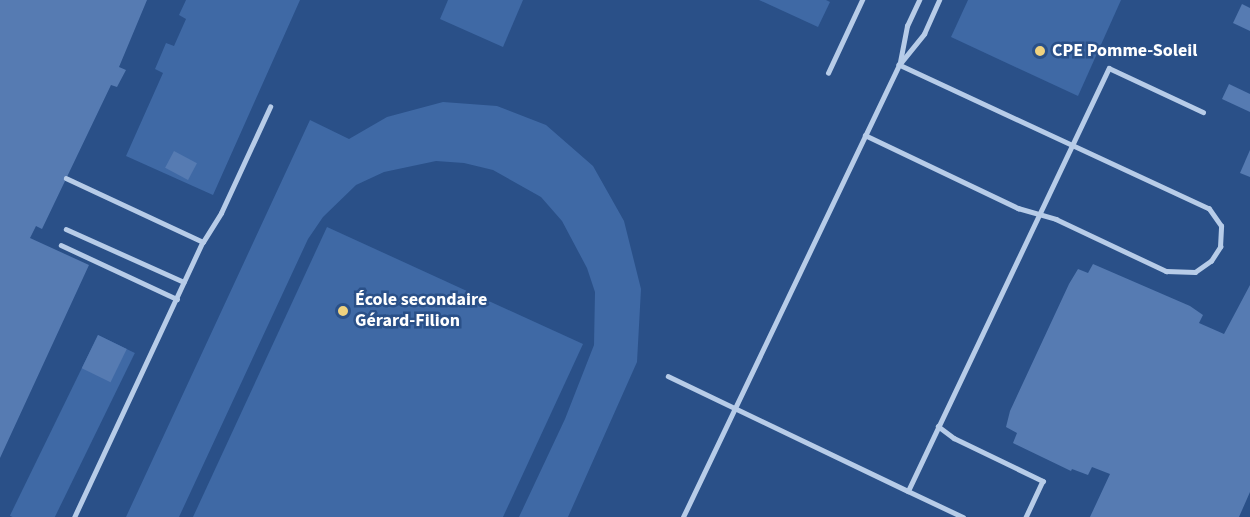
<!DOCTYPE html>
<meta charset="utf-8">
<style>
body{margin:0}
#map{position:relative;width:1250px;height:517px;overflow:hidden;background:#2a5088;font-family:"Source Sans 3",sans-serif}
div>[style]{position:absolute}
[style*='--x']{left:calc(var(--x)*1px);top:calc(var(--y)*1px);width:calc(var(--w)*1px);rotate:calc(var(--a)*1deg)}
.green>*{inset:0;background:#3f69a5;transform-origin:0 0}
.building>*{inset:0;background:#567bb2;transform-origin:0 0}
.service>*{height:4.5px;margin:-2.25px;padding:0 2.25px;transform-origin:2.25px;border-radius:2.25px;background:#b7cce8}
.dots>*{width:16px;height:16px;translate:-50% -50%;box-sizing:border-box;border:3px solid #2a5088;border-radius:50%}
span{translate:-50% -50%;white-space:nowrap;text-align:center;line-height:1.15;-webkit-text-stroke:5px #2a5088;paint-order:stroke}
.poi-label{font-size:18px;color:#fff;font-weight:700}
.left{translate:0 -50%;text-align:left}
</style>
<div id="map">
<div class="green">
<div style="clip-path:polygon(186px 0,300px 0,213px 195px,126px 156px,163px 73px,155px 69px,166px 43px,174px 46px,186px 19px,179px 15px)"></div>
<div style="clip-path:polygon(448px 0,523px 0,503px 47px,440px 19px)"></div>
<div style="clip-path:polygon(759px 0,826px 0,830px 2px,818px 27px)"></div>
<div style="clip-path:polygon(968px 0,1121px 0,1078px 96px,951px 37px)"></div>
<div style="clip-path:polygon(443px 102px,497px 106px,546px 125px,593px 166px,624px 221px,641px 289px,637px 362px,568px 517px,519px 517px,565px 419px,594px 345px,595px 292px,587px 268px,562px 221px,541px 197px,493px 170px,464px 163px,436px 161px,384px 172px,356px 185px,323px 217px,308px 239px,179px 517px,126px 517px,310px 120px,349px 139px,387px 117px)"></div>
<div style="clip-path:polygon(327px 227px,583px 344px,503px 517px,193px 517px)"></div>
<div style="left:98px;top:335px;width:41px;height:201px;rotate:26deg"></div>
</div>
<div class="building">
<div style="clip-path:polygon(0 0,147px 0,119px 67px,126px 70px,117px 87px,111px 85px,42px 229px,36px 226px,30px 238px,89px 265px,0 458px)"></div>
<div style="clip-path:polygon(1242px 4px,1250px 8px,1250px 31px,1233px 23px)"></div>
<div style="clip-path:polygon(1229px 84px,1250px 94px,1250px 112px,1222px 99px)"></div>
<div style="clip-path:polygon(1250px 150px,1250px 177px,1240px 173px)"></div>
<div style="left:174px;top:151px;width:26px;height:19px;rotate:28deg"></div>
<div style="clip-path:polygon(1093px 264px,1190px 306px,1203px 315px,1199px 323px,1224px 334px,1250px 285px,1250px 492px,1239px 517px,1090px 517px,1110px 474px,1092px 467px,1088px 475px,1072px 469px,1071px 471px,1013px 443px,1017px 433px,1006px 427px,1010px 411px,1069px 284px,1078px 269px,1088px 273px)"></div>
<div style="left:98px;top:335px;width:32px;height:37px;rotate:26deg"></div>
</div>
<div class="service">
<div style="--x:900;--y:62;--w:37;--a:-79"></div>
<div style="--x:907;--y:26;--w:29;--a:-65"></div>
<div style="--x:828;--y:73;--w:81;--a:-65"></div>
<div style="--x:865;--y:135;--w:170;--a:25.5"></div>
<div style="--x:1018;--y:208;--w:40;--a:16"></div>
<div style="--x:1056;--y:219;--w:122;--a:25.3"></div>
<div style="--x:1166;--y:271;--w:29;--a:2"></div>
<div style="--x:1195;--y:272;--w:19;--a:-35"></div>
<div style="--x:1211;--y:261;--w:17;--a:-57"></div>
<div style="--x:1220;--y:247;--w:21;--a:-87"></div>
<div style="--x:1221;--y:226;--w:21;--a:-125"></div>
<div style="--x:1209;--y:209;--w:342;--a:-155.1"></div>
<div style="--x:66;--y:178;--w:151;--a:25"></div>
<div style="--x:203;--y:242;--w:303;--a:115"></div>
<div style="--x:66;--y:229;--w:129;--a:24.2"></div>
<div style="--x:203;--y:242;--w:34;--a:-58"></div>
<div style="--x:221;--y:213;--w:117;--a:-65.2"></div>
<div style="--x:61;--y:245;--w:128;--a:25"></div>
<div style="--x:668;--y:376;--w:266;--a:25.6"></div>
<div style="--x:908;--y:491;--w:468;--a:-64.6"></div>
<div style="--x:1109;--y:68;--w:104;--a:25.1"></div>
<div style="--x:938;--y:426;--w:20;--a:37"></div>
<div style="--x:954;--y:438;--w:99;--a:25.8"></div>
<div style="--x:1043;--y:481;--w:40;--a:115"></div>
<div style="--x:908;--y:491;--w:61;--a:25.3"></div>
<div style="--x:683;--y:517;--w:501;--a:-64.46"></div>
<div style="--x:899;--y:65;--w:40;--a:-51"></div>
<div style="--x:924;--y:34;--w:37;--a:-66"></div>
</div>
<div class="dots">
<div style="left:1040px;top:51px;background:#efd27f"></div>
<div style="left:343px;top:311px;background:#efd27f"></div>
</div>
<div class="poi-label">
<span class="left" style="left:1052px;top:51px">CPE Pomme-Soleil</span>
<span class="left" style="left:355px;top:311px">École secondaire<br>Gérard-Filion</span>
</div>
</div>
